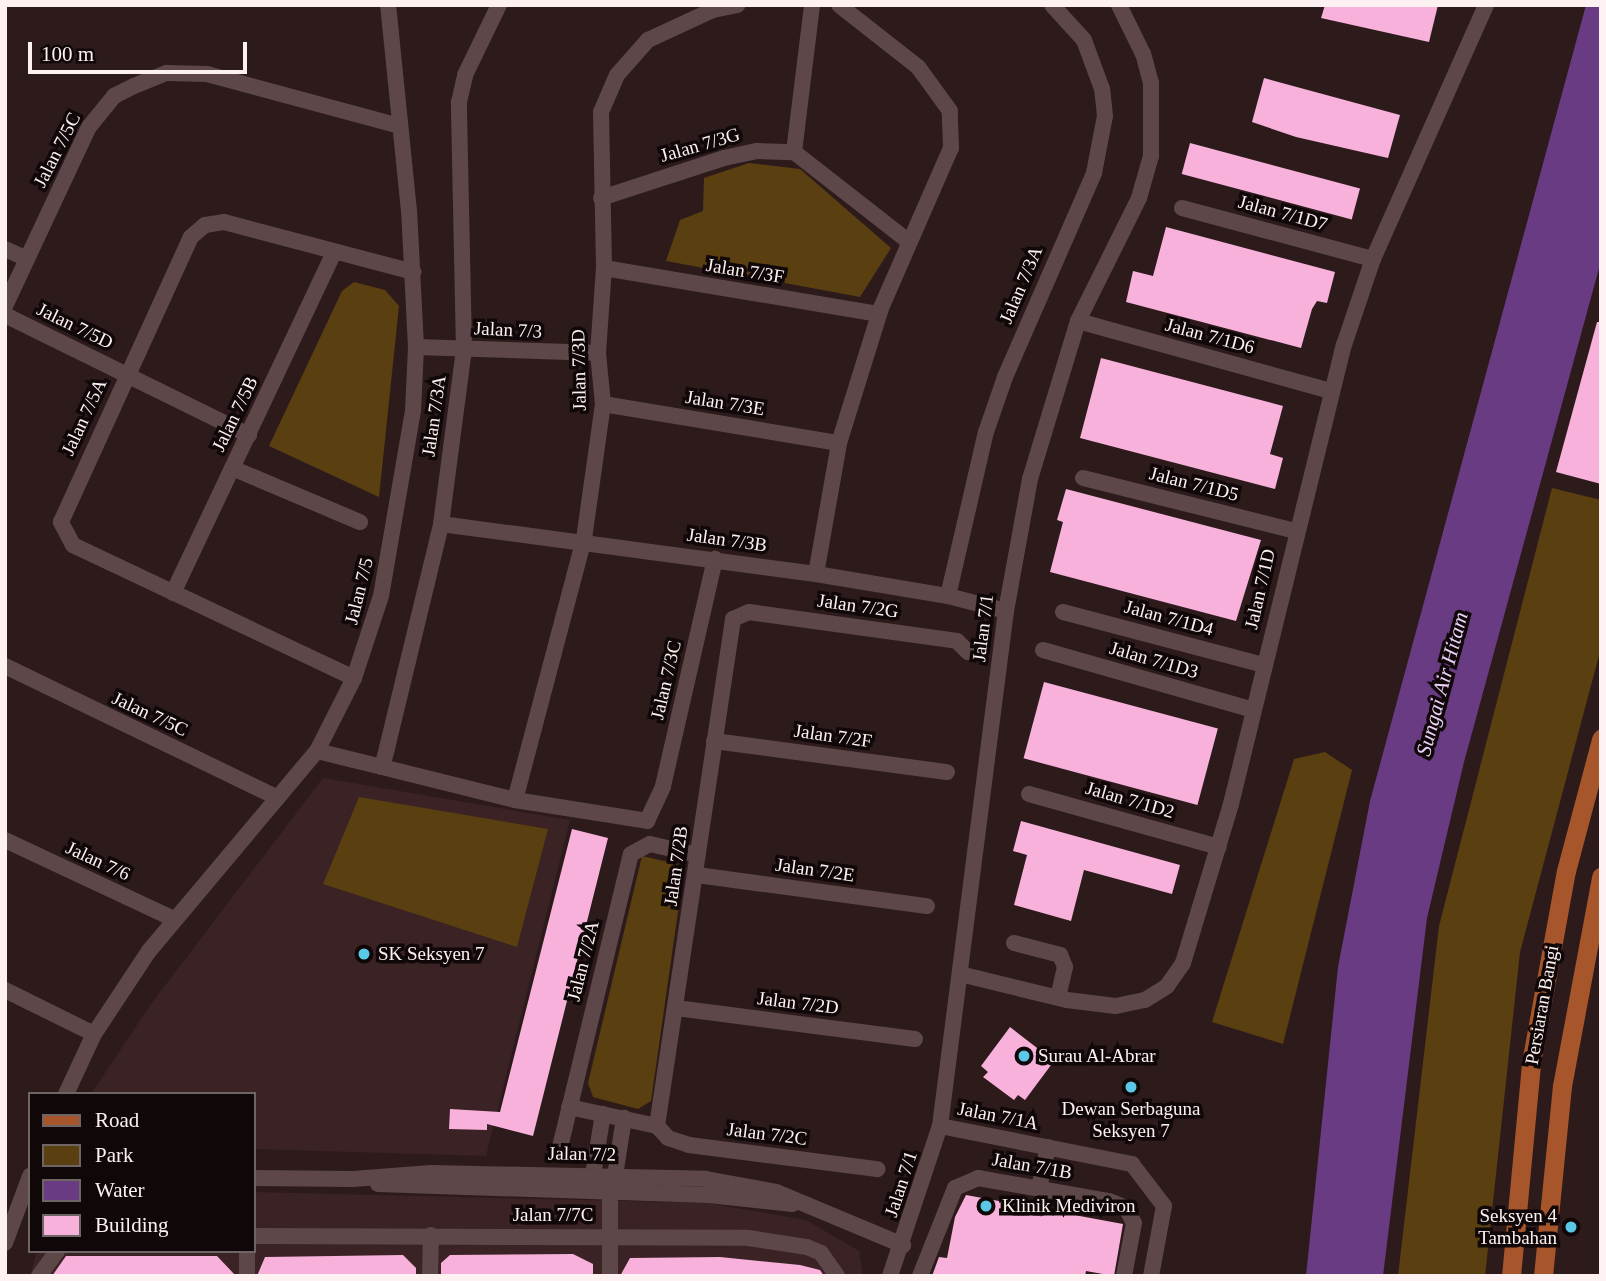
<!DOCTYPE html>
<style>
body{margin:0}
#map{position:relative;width:1606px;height:1281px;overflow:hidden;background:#2d1b1c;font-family:"Times New Roman",serif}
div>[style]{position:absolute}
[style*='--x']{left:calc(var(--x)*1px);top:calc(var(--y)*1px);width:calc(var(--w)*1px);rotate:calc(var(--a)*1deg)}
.built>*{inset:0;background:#3b2224}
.green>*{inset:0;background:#5a3f10}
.water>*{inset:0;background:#693b82}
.building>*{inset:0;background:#f8b1db;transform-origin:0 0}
.minor>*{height:16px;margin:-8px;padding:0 8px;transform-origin:8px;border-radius:8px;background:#5d4749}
.major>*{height:19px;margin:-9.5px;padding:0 9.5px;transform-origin:9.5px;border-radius:9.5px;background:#a7552b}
.dots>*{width:19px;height:19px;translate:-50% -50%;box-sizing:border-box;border:4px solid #100808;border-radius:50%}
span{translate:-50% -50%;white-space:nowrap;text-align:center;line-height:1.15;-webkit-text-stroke:7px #100808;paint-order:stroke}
.street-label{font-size:19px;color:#fef1f1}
.poi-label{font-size:19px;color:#fef1f1}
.left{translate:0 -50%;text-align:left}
.right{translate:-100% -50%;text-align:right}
.water-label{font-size:21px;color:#ead2fa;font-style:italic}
.frame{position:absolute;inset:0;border:7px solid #fef1f1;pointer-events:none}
.legend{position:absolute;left:28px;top:1092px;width:228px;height:161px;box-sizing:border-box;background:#100808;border:2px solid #6f6565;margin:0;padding:9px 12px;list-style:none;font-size:21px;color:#fef1f1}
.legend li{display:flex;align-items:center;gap:14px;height:35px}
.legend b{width:35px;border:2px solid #6f6565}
.scale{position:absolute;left:28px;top:42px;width:219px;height:32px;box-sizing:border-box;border:4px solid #fef1f1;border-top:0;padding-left:9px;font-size:21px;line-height:24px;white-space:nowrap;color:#fef1f1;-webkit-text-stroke:5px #100808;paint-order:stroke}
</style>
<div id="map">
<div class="built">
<div style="clip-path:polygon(323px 778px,570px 820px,486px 1156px,254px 1149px,254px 1094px,91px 1094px,151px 1004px)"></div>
<div style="clip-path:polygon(254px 1192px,708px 1203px,806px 1220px,859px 1251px,863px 1276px,30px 1276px,37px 1251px,254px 1251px)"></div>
</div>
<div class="green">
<div style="clip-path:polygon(749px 163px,800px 169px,891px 248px,860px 297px,666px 261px,680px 220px,703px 211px,704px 178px)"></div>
<div style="clip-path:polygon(354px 282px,385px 290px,399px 306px,379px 497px,269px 446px,342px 291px)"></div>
<div style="clip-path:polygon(1552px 488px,1601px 500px,1601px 648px,1520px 952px,1485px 1276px,1398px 1276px,1439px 926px)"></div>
<div style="clip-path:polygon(1325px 752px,1352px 770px,1283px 1044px,1212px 1022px,1294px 759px)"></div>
<div style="clip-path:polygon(359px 797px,548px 829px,517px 947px,323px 884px)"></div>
<div style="clip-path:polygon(642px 856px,677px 864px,683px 877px,651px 1101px,638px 1109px,593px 1097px,588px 1083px)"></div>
</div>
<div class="water">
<div style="clip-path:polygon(1586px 5px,1601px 5px,1601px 261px,1464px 762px,1427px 918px,1383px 1276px,1306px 1276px,1338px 967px,1370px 801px)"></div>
</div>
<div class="building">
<div style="clip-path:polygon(1325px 5px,1438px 5px,1429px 42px,1321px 18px)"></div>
<div style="clip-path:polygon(1264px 78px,1400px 115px,1388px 158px,1296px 137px,1252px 122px)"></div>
<div style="left:1190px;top:143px;width:176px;height:32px;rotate:15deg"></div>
<div style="clip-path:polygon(1166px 227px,1335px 272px,1327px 303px,1317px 301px,1312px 309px,1301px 348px,1126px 302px,1133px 271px,1153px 276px)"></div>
<div style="clip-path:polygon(1597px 322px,1601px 322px,1601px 484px,1556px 472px)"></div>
<div style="clip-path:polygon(1101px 358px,1283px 406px,1270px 454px,1283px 458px,1275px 489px,1080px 438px)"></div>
<div style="clip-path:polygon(1066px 489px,1261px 540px,1236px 621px,1050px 572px,1063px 522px,1057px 520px)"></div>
<div style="left:1044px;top:682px;width:180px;height:79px;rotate:15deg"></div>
<div style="clip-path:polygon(1021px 821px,1180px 865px,1172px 894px,1084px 870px,1071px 921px,1014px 905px,1027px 855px,1013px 851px)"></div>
<div style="clip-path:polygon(572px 829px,608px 838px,533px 1136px,487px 1124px,487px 1130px,449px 1129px,450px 1109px,500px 1112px)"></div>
<div style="clip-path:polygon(1010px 1027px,1054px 1061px,1025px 1100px,1018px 1095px,1014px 1100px,983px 1077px,988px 1072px,981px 1066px)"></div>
<div style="clip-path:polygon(966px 1195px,1123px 1224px,1114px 1276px,1086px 1271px,1085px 1276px,932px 1276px,939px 1257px,947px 1258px,955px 1217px)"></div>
<div style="clip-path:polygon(573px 1254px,593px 1264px,593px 1276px,441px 1276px,441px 1263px,450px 1255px)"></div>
<div style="clip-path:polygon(403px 1255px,416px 1268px,416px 1276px,257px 1276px,265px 1257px)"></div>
<div style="clip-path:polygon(66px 1256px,217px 1256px,236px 1276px,52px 1276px)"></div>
<div style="clip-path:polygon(720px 1257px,800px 1265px,820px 1270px,824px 1276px,620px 1276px,630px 1258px)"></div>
</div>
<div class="minor">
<div style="--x:794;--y:152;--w:148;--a:-83"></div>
<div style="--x:601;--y:198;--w:129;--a:-18"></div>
<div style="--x:724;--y:158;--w:34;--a:-12"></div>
<div style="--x:757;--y:151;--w:37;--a:2"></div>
<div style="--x:794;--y:152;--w:145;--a:38"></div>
<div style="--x:1182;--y:208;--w:198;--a:15"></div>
<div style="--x:5;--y:249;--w:24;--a:24"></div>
<div style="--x:604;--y:268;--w:279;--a:9.5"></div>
<div style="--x:5;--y:306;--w:198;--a:-64.9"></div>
<div style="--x:89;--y:127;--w:40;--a:-51"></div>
<div style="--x:114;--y:96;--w:22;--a:-27"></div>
<div style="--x:134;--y:86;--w:35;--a:-22"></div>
<div style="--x:167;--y:73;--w:40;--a:1.4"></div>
<div style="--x:207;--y:74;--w:200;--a:15.1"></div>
<div style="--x:5;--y:315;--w:272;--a:26.2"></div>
<div style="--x:1078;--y:321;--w:263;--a:15.5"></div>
<div style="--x:416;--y:347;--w:182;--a:1.9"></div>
<div style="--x:603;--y:404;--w:239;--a:9.4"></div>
<div style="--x:232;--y:468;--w:139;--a:22.9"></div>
<div style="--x:1083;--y:478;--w:219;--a:14"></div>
<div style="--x:441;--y:524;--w:378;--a:7.6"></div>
<div style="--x:816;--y:574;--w:134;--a:9.5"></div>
<div style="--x:948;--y:596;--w:60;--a:14.5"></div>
<div style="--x:816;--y:574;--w:133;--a:-80"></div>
<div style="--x:839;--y:443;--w:141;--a:-72.7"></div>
<div style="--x:881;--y:308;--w:175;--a:-66.4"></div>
<div style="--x:951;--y:148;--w:37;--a:-92"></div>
<div style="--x:950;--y:111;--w:54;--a:-126"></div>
<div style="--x:918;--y:67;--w:100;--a:-141.9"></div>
<div style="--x:173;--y:593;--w:376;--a:-64.7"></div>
<div style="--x:948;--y:596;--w:168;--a:-77"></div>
<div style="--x:986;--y:432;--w:58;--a:-70.9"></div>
<div style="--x:1005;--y:377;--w:223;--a:-66.4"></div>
<div style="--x:1094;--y:173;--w:58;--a:-79.1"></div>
<div style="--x:1105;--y:116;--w:27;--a:-96"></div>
<div style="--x:1102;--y:89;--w:52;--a:-110.2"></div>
<div style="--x:1084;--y:40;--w:47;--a:-132.4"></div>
<div style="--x:1063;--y:612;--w:208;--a:14.8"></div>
<div style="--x:1043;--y:650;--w:218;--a:15.9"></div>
<div style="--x:5;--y:666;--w:303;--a:25.8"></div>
<div style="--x:354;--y:678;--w:311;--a:-154.7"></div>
<div style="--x:73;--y:545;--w:26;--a:-118"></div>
<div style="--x:61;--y:522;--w:313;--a:-65.5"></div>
<div style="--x:191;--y:237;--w:18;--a:-41"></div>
<div style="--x:205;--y:225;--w:19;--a:-9"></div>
<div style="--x:224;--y:222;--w:196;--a:14.8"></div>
<div style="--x:714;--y:741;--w:235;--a:7.6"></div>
<div style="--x:317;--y:751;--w:67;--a:13.8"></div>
<div style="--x:382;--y:767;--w:20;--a:-75"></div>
<div style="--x:387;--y:748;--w:230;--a:-76.4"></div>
<div style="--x:441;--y:524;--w:177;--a:-82.5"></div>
<div style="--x:464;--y:349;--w:247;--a:-91.2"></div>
<div style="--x:459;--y:102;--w:28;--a:-77"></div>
<div style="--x:465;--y:75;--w:78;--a:-64.1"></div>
<div style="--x:382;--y:767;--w:137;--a:13.9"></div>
<div style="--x:515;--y:800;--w:134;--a:9"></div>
<div style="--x:647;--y:821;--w:38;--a:-65"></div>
<div style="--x:663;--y:786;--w:233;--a:-77.1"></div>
<div style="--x:1029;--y:794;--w:197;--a:15.6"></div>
<div style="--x:515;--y:800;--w:270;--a:-75.2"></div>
<div style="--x:584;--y:539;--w:136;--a:-82"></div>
<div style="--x:603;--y:404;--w:51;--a:-95.6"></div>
<div style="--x:598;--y:353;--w:85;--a:-86"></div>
<div style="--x:604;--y:268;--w:156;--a:-91.1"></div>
<div style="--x:601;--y:112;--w:40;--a:-66.6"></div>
<div style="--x:617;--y:75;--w:47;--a:-48.5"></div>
<div style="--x:648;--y:40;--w:72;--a:-24.8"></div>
<div style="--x:713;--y:10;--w:25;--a:-12"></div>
<div style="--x:5;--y:840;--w:187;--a:25.1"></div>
<div style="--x:697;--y:875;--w:232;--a:7.7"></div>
<div style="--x:1014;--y:943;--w:48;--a:14.6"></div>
<div style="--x:1060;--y:955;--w:13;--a:67"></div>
<div style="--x:1065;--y:967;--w:31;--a:103"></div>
<div style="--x:960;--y:974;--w:110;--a:13.7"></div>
<div style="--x:1067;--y:1000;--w:49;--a:7"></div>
<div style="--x:1116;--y:1006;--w:30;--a:-12"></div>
<div style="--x:1145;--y:1000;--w:26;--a:-32"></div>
<div style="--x:1167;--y:986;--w:28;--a:-55"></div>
<div style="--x:1183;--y:963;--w:166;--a:-73.2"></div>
<div style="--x:1231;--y:804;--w:473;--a:-76.2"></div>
<div style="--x:1344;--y:345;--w:91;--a:-71.4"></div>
<div style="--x:1373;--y:259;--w:278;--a:-66"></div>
<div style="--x:5;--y:990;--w:99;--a:26.3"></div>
<div style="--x:676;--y:1008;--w:241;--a:7.4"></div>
<div style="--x:66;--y:1094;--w:66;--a:-65"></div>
<div style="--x:94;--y:1034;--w:100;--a:-56.5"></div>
<div style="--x:149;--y:951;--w:261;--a:-50"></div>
<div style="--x:317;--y:751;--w:82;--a:-63.1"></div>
<div style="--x:354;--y:678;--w:86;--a:-71.8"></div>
<div style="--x:381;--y:596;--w:188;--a:-80.2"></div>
<div style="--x:413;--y:411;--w:64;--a:-87.3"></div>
<div style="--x:416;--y:347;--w:136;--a:-92.9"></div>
<div style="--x:409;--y:211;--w:207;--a:-95.8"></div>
<div style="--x:569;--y:1107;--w:90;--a:12.2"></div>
<div style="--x:657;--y:1126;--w:513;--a:-81.47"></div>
<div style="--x:733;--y:619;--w:17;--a:-24"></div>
<div style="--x:749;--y:612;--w:210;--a:7.9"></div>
<div style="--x:957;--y:641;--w:16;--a:45"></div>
<div style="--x:657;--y:1126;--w:16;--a:47"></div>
<div style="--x:668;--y:1138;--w:22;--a:18"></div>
<div style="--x:689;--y:1145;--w:190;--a:7.3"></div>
<div style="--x:940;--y:1126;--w:196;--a:11.2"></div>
<div style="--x:1132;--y:1164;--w:53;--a:52.7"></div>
<div style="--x:1164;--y:1206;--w:71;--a:100.5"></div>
<div style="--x:560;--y:1147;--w:301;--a:-76.4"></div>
<div style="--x:631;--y:854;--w:21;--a:-28"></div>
<div style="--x:650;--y:844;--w:49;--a:12.9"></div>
<div style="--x:593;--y:1175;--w:62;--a:-80.7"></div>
<div style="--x:615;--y:1176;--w:59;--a:-81.2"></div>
<div style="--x:254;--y:1178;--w:99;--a:0.6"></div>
<div style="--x:353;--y:1179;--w:78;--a:-4.4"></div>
<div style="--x:431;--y:1173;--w:275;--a:1.2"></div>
<div style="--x:706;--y:1179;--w:71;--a:10.5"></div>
<div style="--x:776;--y:1192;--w:138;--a:22.7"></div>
<div style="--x:378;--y:1184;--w:331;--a:1.9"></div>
<div style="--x:709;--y:1195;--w:84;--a:6.1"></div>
<div style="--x:1039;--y:1188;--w:42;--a:-77.6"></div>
<div style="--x:254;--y:1236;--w:494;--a:0.2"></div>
<div style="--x:748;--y:1238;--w:60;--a:8.7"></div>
<div style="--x:807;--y:1247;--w:15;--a:23"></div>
<div style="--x:821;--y:1253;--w:28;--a:55"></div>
<div style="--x:5;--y:1243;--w:72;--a:-69.5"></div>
<div style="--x:247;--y:1251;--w:25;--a:90"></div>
<div style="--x:39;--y:1276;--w:31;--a:-54"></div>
<div style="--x:430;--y:1276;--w:41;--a:-88.6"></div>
<div style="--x:610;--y:1276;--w:84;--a:-90"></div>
<div style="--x:890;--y:1276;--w:158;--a:-71.6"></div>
<div style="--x:940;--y:1126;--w:519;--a:-82.7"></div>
<div style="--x:1006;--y:611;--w:134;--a:-79.7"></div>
<div style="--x:1030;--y:479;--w:165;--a:-73.1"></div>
<div style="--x:1078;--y:321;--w:137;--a:-63.6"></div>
<div style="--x:1139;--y:198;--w:44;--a:-74.1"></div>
<div style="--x:1151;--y:156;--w:73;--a:-90"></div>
<div style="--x:1151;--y:83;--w:30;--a:-105"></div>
<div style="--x:1143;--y:54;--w:55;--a:-116.1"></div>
<div style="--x:920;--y:1276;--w:95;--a:-68.3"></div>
<div style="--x:955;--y:1188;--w:25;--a:-23"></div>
<div style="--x:978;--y:1178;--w:133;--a:10"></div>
<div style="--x:1109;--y:1201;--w:18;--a:22"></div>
<div style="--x:1126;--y:1208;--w:17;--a:62"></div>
<div style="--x:1134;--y:1223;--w:54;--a:100.7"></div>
</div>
<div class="major">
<div style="--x:1511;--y:1276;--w:214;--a:-84.6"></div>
<div style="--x:1531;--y:1063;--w:195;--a:-79.7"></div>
<div style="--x:1566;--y:871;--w:137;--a:-75.1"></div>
<div style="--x:1543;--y:1276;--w:191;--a:-84.3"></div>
<div style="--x:1562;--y:1086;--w:213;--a:-79.4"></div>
</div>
<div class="dots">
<div style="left:364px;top:954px;background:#5ac8e6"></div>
<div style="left:1024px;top:1056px;background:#5ac8e6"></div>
<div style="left:1131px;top:1087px;background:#5ac8e6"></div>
<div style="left:986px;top:1206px;background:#5ac8e6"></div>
<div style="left:1571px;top:1227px;background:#5ac8e6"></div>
</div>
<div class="street-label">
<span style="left:700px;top:145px;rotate:-16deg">Jalan 7/3G</span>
<span style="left:57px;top:150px;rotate:-63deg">Jalan 7/5C</span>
<span style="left:1283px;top:213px;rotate:15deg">Jalan 7/1D7</span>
<span style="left:745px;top:271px;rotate:9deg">Jalan 7/3F</span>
<span style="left:1021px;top:285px;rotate:-67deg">Jalan 7/3A</span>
<span style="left:75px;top:326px;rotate:26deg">Jalan 7/5D</span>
<span style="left:508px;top:330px;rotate:3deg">Jalan 7/3</span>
<span style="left:1210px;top:336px;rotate:15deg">Jalan 7/1D6</span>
<span style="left:579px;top:370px;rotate:-91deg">Jalan 7/3D</span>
<span style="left:725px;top:403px;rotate:9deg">Jalan 7/3E</span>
<span style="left:235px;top:414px;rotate:-64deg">Jalan 7/5B</span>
<span style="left:434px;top:416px;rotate:-82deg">Jalan 7/3A</span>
<span style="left:84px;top:417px;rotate:-65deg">Jalan 7/5A</span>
<span style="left:1194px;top:484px;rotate:14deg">Jalan 7/1D5</span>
<span style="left:727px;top:540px;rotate:8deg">Jalan 7/3B</span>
<span style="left:1260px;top:589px;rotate:-77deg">Jalan 7/1D</span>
<span style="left:359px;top:591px;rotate:-76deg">Jalan 7/5</span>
<span style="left:858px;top:606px;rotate:8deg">Jalan 7/2G</span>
<span style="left:1169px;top:618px;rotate:15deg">Jalan 7/1D4</span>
<span style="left:983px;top:628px;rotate:-83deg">Jalan 7/1</span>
<span style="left:1154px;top:660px;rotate:16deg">Jalan 7/1D3</span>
<span style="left:666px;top:680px;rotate:-77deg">Jalan 7/3C</span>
<span style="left:150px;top:714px;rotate:25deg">Jalan 7/5C</span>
<span style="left:833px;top:736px;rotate:8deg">Jalan 7/2F</span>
<span style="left:1130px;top:800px;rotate:16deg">Jalan 7/1D2</span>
<span style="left:98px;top:861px;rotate:25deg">Jalan 7/6</span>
<span style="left:676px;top:866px;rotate:-82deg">Jalan 7/2B</span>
<span style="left:815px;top:870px;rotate:8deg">Jalan 7/2E</span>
<span style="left:583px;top:961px;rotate:-76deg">Jalan 7/2A</span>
<span style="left:798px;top:1003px;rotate:7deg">Jalan 7/2D</span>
<span style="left:1542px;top:1005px;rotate:-80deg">Persiaran Bangi</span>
<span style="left:998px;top:1116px;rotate:11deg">Jalan 7/1A</span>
<span style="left:767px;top:1134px;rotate:7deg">Jalan 7/2C</span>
<span style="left:582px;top:1154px;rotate:1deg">Jalan 7/2</span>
<span style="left:1032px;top:1166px;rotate:10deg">Jalan 7/1B</span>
<span style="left:901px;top:1184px;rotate:-72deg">Jalan 7/1</span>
<span style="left:553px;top:1215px">Jalan 7/7C</span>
</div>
<div class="poi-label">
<span class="left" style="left:378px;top:954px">SK Seksyen 7</span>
<span class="left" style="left:1038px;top:1056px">Surau Al-Abrar</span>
<span style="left:1131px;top:1120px">Dewan Serbaguna<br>Seksyen 7</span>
<span class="left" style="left:1002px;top:1206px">Klinik Mediviron</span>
<span class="right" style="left:1557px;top:1227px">Seksyen 4<br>Tambahan</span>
</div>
<div class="water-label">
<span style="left:1442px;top:684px;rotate:-75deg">Sungai Air Hitam</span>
</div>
<div class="frame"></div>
<ul class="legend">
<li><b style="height:9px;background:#a7552b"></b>Road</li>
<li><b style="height:19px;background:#5a3f10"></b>Park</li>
<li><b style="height:19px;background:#693b82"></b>Water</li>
<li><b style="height:19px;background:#f8b1db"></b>Building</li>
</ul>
<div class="scale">100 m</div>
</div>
